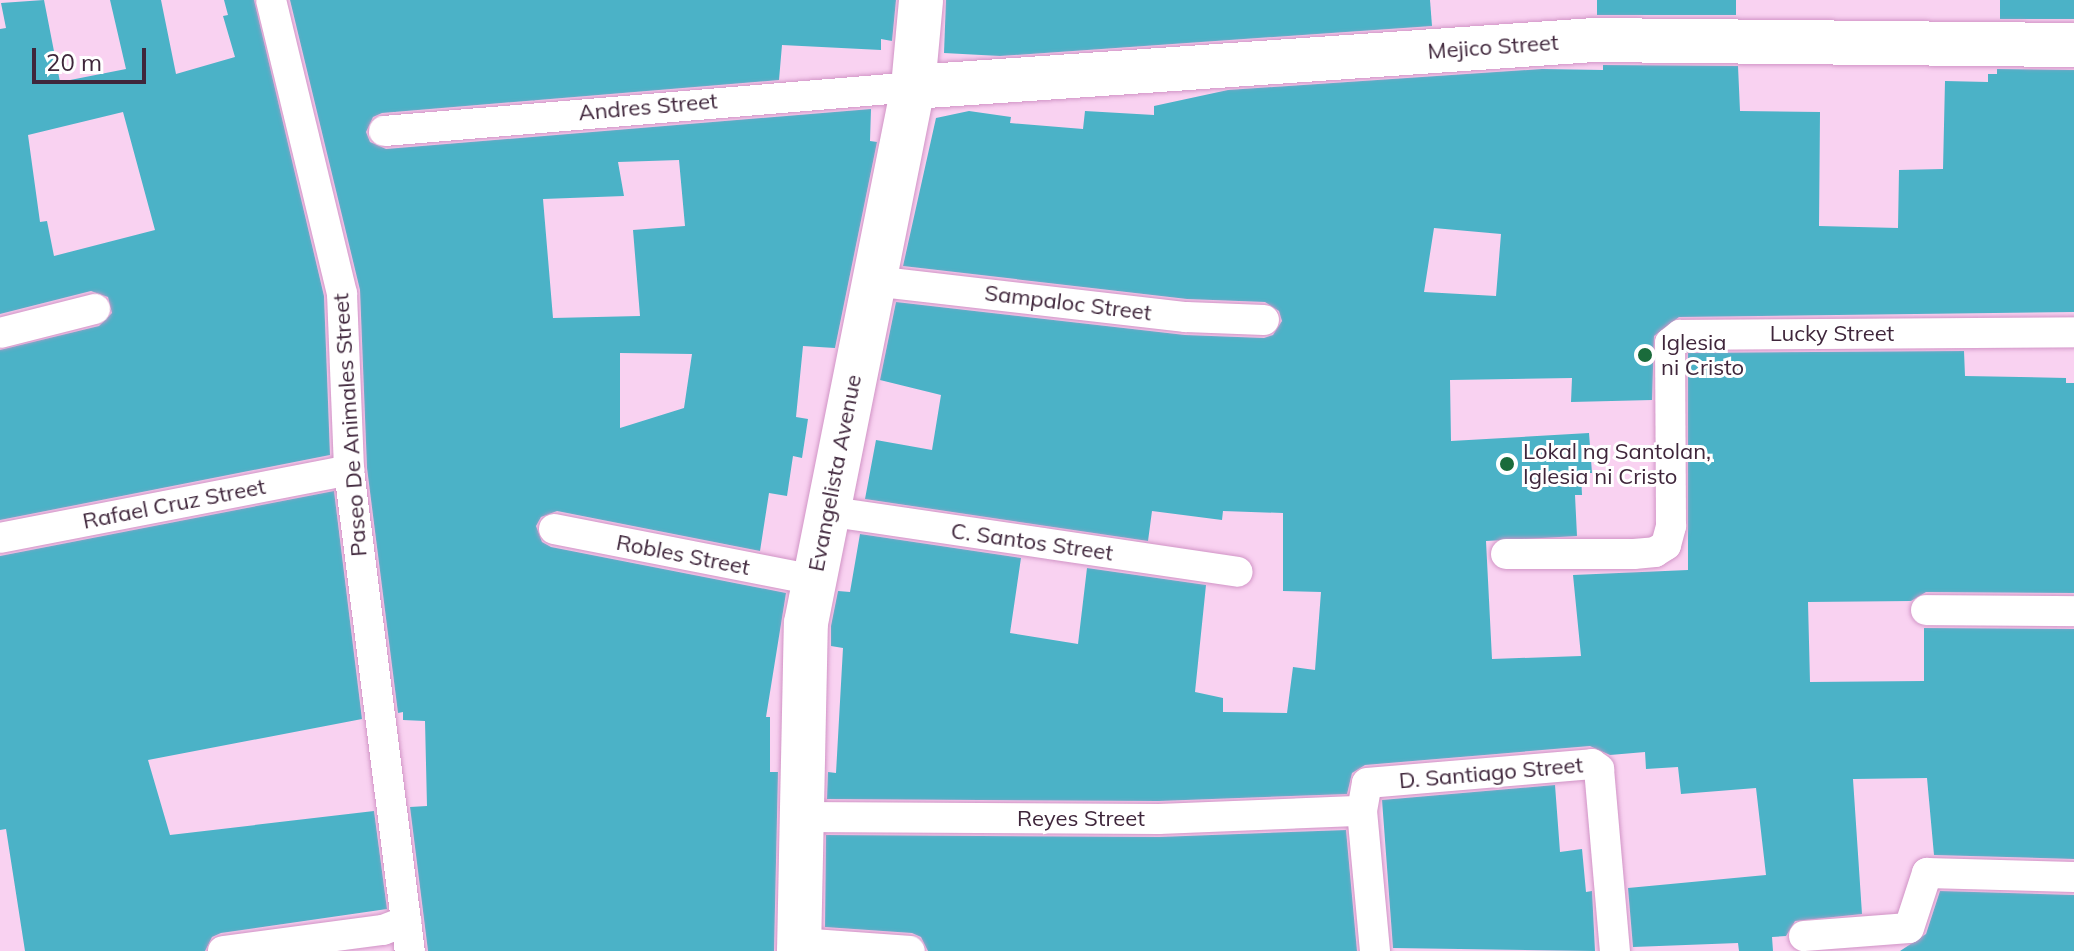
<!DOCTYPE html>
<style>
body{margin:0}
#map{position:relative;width:2074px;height:951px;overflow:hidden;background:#f9d2f1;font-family:Mulish,sans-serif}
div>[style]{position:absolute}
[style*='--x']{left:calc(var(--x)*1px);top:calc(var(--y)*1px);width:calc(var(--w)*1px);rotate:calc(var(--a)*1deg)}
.building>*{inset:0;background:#4bb2c7;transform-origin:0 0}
.roads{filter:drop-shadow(0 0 2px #d194c6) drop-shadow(0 0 2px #d194c6)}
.street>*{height:30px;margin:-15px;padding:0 15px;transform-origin:15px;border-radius:15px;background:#fff}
.secondary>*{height:44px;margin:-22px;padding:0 22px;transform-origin:22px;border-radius:22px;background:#fff}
.dots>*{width:22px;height:22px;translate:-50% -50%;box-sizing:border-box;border:4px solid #fff;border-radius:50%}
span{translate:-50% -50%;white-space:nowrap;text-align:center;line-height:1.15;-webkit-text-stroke:6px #fff;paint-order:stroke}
.street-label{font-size:22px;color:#3f263b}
.poi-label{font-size:22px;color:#3f263b}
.left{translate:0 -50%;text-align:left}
.scale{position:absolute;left:32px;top:48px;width:114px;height:36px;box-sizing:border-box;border:4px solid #3f263b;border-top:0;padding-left:10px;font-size:24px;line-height:28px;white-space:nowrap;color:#3f263b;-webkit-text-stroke:6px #fff;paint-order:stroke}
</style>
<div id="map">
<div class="building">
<div style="clip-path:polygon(evenodd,44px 0,60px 82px,126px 69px,110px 0,161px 0,176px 74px,235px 57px,223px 16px,228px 15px,224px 0,254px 0,324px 296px,330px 455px,0 520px,0 350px,99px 326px,112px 313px,108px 297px,91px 291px,0 314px,0 29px,6px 28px,1px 3px,44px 0,123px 112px,155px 230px,54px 256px,47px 221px,40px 222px,28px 135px,123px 112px)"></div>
<div style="clip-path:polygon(evenodd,290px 0,896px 0,892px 41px,881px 39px,881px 50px,782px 45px,779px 80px,382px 113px,373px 117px,366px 132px,370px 142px,386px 149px,871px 109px,870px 141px,877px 142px,835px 348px,803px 346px,796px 417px,808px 419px,802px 458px,793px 456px,787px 496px,769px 493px,760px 551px,557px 511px,541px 517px,536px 526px,542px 542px,551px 547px,786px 593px,766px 717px,770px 717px,770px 772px,778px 772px,774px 951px,428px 951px,410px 807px,427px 806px,425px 721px,403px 720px,403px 712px,398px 713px,367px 468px,360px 290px,290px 0,679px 160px,685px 226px,633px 230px,640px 316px,553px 318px,543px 199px,624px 196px,618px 162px,679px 160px,290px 0,620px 353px,692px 354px,684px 408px,620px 428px,620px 353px)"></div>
<div style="clip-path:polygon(946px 0,1430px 0,1432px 26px,1000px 56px,944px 53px)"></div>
<div style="left:1597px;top:0;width:139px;height:15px"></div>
<div style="left:2000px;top:0;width:74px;height:19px"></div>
<div style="clip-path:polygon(evenodd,1603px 65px,1738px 66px,1740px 111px,1820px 112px,1819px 226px,1898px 228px,1899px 170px,1943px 169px,1945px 81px,1988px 82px,1988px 74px,1997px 74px,1997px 69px,2074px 70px,2074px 312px,1679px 317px,1654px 336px,1652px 400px,1571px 402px,1572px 378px,1450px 380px,1451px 441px,1589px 433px,1592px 473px,1581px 473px,1582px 495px,1575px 495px,1577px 536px,1486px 541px,1492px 659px,1581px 656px,1573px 575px,1688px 570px,1688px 353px,1964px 351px,1965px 376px,2066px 378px,2066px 383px,2074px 383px,2074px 593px,1926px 592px,1911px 601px,1808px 602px,1810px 682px,1924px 681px,1924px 628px,2074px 629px,2074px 859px,1934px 855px,1927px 778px,1853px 779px,1862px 914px,1795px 921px,1786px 936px,1772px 937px,1773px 951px,1739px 951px,1738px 943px,1633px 947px,1628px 888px,1766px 875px,1756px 788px,1681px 794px,1678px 767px,1646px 769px,1645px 752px,1610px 755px,1590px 746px,1365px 765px,1352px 773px,1347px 794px,1159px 801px,827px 799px,828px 772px,836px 773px,843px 648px,831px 646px,831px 626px,838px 591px,850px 592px,860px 534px,1021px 558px,1010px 633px,1078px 644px,1087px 568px,1206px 585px,1195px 692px,1223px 698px,1223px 712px,1287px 713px,1293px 667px,1315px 670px,1321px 592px,1283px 591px,1283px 513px,1223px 511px,1222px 520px,1152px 511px,1148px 541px,865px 499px,876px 440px,932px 450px,941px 395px,880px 380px,896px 302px,1185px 335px,1264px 338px,1273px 335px,1282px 321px,1279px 311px,1265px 302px,1187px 299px,903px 266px,936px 118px,969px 111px,1011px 117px,1010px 123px,1083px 129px,1085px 111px,1154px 115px,1154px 106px,1228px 90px,1542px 69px,1603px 70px,1603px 65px,1434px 228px,1501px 234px,1496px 296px,1424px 292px,1434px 228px)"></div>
<div style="clip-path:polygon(334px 491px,362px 719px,148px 760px,170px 835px,374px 811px,387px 909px,221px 933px,212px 937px,205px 951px,25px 951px,6px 829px,0 830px,0 556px)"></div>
<div style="clip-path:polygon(1555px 785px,1560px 852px,1582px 849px,1586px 892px,1592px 891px,1595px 951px,1393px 948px,1382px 800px)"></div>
<div style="clip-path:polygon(1346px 830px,1357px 951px,928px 951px,921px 937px,912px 933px,825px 927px,826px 835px,1159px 837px)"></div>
<div style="clip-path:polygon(1940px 891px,2074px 895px,2074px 951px,1900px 951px,1926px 934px)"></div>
</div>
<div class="roads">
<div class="street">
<div style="--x:271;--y:0;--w:302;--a:76.4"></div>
<div style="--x:342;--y:294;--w:176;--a:87.7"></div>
<div style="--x:349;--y:470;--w:485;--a:82.8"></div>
<div style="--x:384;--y:131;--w:531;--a:-4.75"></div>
<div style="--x:873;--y:281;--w:315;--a:6.6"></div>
<div style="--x:1186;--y:317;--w:78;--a:2.2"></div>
<div style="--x:0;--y:333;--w:98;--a:-14.2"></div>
<div style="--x:826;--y:511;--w:416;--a:8.4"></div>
<div style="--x:554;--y:529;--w:264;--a:11.1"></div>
<div style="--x:0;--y:538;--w:356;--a:-11"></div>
<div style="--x:1506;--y:554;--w:128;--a:0"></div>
<div style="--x:1634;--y:554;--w:21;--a:-5"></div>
<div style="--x:1655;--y:552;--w:13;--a:-32"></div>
<div style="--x:1666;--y:545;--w:20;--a:-75"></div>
<div style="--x:1671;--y:526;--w:183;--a:-90.3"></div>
<div style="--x:1670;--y:343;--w:13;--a:-39"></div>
<div style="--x:1680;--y:335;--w:394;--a:-0.4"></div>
<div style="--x:1926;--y:610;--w:148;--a:0.4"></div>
<div style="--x:800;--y:817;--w:359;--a:0.3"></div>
<div style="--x:1159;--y:819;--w:203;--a:-2.3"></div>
<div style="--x:1804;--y:936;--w:105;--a:-4.4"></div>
<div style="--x:1909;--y:928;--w:58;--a:-71.9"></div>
<div style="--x:1927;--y:873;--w:147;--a:1.6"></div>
<div style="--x:799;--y:943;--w:111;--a:4.1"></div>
<div style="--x:223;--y:951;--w:161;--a:-7.5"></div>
<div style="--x:383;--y:930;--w:25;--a:-21"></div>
<div style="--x:1375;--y:951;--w:141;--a:-95.3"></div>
<div style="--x:1362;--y:811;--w:28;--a:-80"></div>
<div style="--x:1367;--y:783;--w:226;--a:-4.8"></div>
<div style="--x:1592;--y:764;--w:9;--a:36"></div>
<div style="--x:1599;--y:769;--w:183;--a:85"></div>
</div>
<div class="secondary">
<div style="--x:913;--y:87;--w:683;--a:-3.95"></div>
<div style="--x:1594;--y:40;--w:480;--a:0.6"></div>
<div style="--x:799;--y:951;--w:328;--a:-88.8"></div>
<div style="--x:806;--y:623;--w:547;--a:-78.71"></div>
<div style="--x:913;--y:87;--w:87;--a:-84.7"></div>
</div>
</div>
<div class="dots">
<div style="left:1645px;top:355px;background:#1a6b3b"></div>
<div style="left:1507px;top:464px;background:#1a6b3b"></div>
</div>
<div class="street-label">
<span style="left:1493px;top:47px;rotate:-4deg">Mejico Street</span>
<span style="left:648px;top:107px;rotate:-5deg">Andres Street</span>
<span style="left:1068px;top:303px;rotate:7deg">Sampaloc Street</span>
<span style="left:1832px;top:334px">Lucky Street</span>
<span style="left:350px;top:425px;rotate:-94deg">Paseo De Animales Street</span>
<span style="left:835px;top:473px;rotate:-79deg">Evangelista Avenue</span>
<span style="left:174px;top:504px;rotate:-11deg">Rafael Cruz Street</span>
<span style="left:1032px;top:542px;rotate:8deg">C. Santos Street</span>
<span style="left:683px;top:555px;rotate:11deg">Robles Street</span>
<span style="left:1491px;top:773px;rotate:-5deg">D. Santiago Street</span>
<span style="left:1081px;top:819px">Reyes Street</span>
</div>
<div class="poi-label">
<span class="left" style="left:1661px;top:355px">Iglesia<br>ni Cristo</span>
<span class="left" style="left:1523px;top:464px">Lokal ng Santolan,<br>Iglesia ni Cristo</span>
</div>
<div class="scale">20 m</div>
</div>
